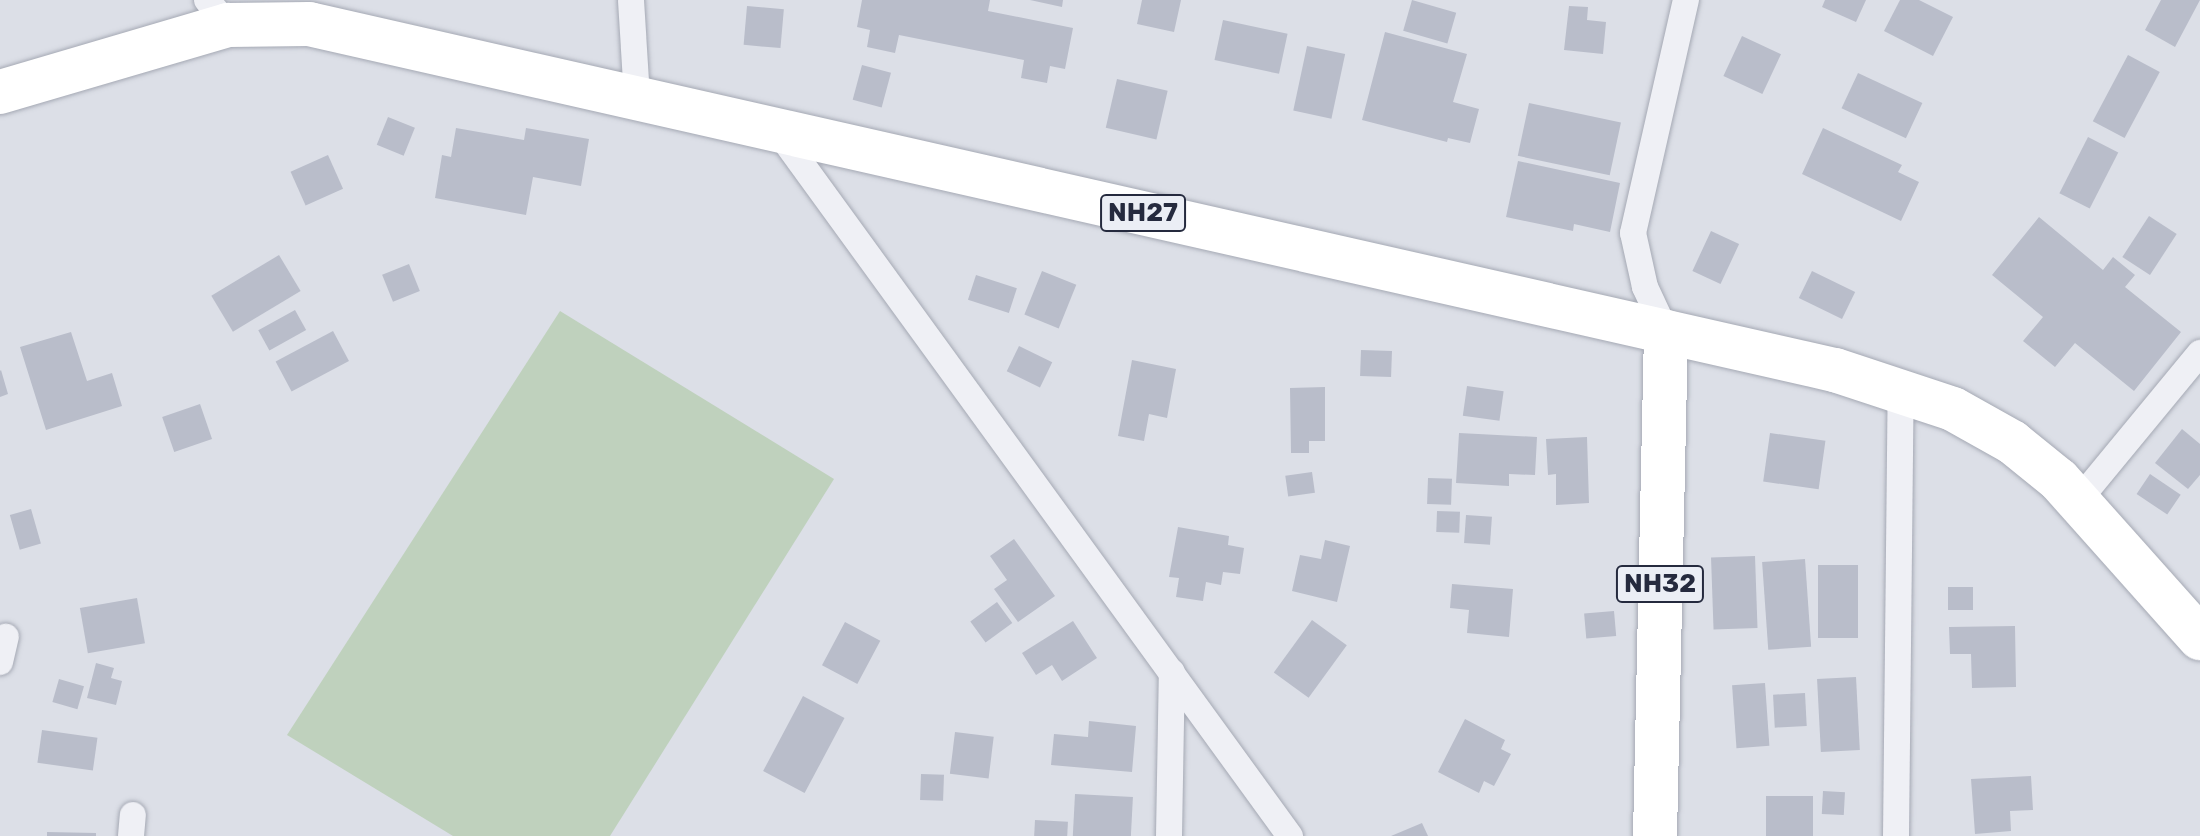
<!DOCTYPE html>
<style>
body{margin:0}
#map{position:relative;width:2200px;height:836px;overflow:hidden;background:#dcdfe7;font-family:Rubik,sans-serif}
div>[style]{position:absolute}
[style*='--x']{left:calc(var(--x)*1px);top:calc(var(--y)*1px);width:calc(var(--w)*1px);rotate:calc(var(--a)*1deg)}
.green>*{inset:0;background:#bfd1bd}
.building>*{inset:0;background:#b9bdca;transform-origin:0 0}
.roads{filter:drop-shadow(0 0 2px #a5a9b4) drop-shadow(0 0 2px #a5a9b4)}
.street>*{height:26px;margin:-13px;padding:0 13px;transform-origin:13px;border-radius:13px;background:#eff0f5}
.highway>*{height:44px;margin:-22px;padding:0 22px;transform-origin:22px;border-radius:22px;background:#fff}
span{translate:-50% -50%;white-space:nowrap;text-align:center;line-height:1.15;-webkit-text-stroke:6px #ebeef5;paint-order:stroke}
.shield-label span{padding:2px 6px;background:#ebeef5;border:2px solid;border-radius:6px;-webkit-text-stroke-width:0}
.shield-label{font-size:26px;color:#252a3e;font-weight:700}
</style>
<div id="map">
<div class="green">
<div style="clip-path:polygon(560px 311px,834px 479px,610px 836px,453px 836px,287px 735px)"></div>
</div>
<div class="building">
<div style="clip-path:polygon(862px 0,990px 0,988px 11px,1073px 28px,1065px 69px,1050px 66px,1047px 83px,1021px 78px,1024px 60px,899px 35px,895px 53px,867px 47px,870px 30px,857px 27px)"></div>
<div style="clip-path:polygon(1030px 0,1063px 0,1062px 7px)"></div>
<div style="clip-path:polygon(1142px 0,1181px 0,1174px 32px,1137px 24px)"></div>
<div style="left:1412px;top:0;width:46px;height:32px;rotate:16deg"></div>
<div style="clip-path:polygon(1825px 0,1866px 0,1856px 22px,1822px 7px)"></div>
<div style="clip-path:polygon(1900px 0,1919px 0,1953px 17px,1933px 56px,1884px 31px)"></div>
<div style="clip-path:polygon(2161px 0,2200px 0,2175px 47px,2145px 30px)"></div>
<div style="left:747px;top:6px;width:37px;height:39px;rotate:5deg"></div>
<div style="clip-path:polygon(1569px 6px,1588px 7px,1587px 20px,1606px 22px,1603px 54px,1564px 50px)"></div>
<div style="left:1223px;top:20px;width:66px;height:41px;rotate:12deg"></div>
<div style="clip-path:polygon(1385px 32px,1467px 54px,1453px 102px,1479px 109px,1470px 143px,1448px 138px,1447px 142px,1362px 120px)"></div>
<div style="left:1742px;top:36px;width:43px;height:44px;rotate:25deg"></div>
<div style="left:1307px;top:46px;width:39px;height:66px;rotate:12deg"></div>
<div style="left:2128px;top:55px;width:36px;height:75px;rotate:28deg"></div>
<div style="left:862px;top:65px;width:30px;height:36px;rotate:15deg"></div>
<div style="left:1858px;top:73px;width:71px;height:39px;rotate:25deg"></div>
<div style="left:1117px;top:79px;width:52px;height:50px;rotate:13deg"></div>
<div style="left:1529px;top:103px;width:94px;height:54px;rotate:12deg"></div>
<div style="left:388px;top:117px;width:29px;height:30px;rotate:22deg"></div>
<div style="clip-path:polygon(456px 128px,524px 140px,526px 128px,589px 139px,581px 186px,533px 177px,526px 215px,435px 198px,442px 155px,451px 157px)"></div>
<div style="clip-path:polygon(1823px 128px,1902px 165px,1898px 172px,1919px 182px,1901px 221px,1802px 174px)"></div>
<div style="left:2088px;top:137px;width:34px;height:63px;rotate:27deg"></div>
<div style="left:328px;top:155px;width:37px;height:41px;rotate:66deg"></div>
<div style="clip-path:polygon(1518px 161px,1620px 183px,1610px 232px,1574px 224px,1573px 231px,1506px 217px)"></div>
<div style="left:2149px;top:216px;width:33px;height:49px;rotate:33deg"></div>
<div style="clip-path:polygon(2039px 217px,2103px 270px,2113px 257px,2135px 275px,2125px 287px,2181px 332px,2134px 391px,2075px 343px,2055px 367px,2023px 341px,2043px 317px,1992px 275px)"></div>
<div style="left:1711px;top:231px;width:31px;height:44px;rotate:25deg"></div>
<div style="left:279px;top:255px;width:42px;height:79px;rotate:59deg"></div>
<div style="left:409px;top:264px;width:29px;height:29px;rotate:68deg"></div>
<div style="left:1042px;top:271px;width:37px;height:47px;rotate:22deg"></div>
<div style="left:1812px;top:271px;width:48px;height:30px;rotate:26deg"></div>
<div style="left:976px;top:275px;width:43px;height:26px;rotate:18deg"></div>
<div style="left:295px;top:310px;width:23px;height:42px;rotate:61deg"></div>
<div style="left:333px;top:331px;width:34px;height:65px;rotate:62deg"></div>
<div style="clip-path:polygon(71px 332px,87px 381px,112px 373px,122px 406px,46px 430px,20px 347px)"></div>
<div style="left:1019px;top:346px;width:37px;height:28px;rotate:26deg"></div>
<div style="left:1361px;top:350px;width:31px;height:26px;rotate:2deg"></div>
<div style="clip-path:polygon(1132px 360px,1176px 369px,1167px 418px,1149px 414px,1144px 441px,1118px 436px)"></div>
<div style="clip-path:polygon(1px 370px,8px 394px,0 397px,0 371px)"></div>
<div style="left:1467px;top:386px;width:37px;height:30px;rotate:8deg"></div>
<div style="clip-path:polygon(1325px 387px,1325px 441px,1309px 441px,1309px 453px,1291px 453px,1290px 388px)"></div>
<div style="left:200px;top:404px;width:37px;height:40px;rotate:71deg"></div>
<div style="clip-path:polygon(2182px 429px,2200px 444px,2200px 475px,2188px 489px,2155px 463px)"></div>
<div style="clip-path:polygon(1459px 433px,1537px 437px,1535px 475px,1509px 474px,1509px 486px,1456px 483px)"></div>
<div style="left:1770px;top:433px;width:56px;height:49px;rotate:8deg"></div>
<div style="clip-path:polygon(1587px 437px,1589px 503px,1556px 505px,1556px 474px,1548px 475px,1546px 439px)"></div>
<div style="left:1312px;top:472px;width:21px;height:27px;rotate:82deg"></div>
<div style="left:2150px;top:474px;width:37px;height:24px;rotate:34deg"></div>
<div style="left:1428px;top:478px;width:24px;height:26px;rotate:2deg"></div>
<div style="left:31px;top:509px;width:36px;height:22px;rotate:74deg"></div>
<div style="left:1437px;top:511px;width:23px;height:21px;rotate:2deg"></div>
<div style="left:1466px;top:515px;width:26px;height:28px;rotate:4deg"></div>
<div style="clip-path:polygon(1178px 527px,1229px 536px,1228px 545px,1244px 548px,1240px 574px,1223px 572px,1221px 585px,1206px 582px,1203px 601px,1176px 597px,1179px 578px,1169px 577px)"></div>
<div style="clip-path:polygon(1014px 539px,1055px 596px,1018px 622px,994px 589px,1007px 580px,990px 556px)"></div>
<div style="clip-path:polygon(1325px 540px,1350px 546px,1337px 602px,1292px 591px,1300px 555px,1321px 559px)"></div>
<div style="left:1755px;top:556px;width:72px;height:44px;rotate:88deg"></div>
<div style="left:1805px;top:559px;width:88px;height:43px;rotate:86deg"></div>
<div style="left:1818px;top:565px;width:40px;height:73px"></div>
<div style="clip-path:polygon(1452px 584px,1513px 589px,1509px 637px,1467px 633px,1469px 610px,1450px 608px)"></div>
<div style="left:1948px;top:587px;width:25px;height:23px"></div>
<div style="left:137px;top:598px;width:46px;height:58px;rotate:80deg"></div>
<div style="left:997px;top:602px;width:26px;height:33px;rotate:54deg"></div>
<div style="left:1614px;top:611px;width:25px;height:30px;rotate:85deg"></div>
<div style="left:1312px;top:620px;width:43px;height:65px;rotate:36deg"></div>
<div style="clip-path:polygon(1073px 621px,1097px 658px,1062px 681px,1052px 665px,1036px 675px,1022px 653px)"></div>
<div style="left:845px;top:622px;width:40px;height:49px;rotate:28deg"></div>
<div style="clip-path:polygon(2015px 626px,2016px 687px,1972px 688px,1971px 654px,1950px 654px,1949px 627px)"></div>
<div style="clip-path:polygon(96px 663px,114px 668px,111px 678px,122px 681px,116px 705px,87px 698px)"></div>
<div style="left:1856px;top:677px;width:73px;height:39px;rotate:87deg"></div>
<div style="left:59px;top:679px;width:26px;height:24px;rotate:16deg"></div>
<div style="left:1765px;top:683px;width:63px;height:33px;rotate:86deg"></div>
<div style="left:1805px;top:693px;width:33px;height:32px;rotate:87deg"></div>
<div style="left:803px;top:696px;width:47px;height:85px;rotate:28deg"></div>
<div style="clip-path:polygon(1465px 719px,1505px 740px,1501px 749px,1511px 754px,1494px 786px,1484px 781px,1479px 793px,1438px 772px)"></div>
<div style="clip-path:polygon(1089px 721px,1136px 726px,1132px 772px,1051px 765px,1054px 734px,1088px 737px)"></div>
<div style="left:42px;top:730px;width:56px;height:33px;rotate:8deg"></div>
<div style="left:955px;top:732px;width:39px;height:42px;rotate:7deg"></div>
<div style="left:921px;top:774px;width:23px;height:26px;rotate:2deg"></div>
<div style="clip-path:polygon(2031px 776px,2033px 810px,2010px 811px,2011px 831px,1975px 834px,1971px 779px)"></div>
<div style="left:1823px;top:791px;width:22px;height:23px;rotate:3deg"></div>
<div style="left:1075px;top:794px;width:58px;height:42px;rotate:3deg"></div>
<div style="left:1766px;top:796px;width:47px;height:40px"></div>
<div style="left:1035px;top:820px;width:33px;height:16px;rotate:3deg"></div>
<div style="clip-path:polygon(1422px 823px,1428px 836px,1391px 836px)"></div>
<div style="clip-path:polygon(47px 832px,96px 833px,96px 836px,47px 836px)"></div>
</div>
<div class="roads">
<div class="street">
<div style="--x:207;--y:0;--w:33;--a:50"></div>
<div style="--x:631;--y:0;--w:98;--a:86.5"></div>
<div style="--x:777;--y:130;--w:873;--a:54"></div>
<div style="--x:1666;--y:332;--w:50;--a:-115"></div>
<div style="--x:1645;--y:287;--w:55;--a:-102.5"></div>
<div style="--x:1633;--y:233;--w:239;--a:-77.2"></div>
<div style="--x:2078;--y:501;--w:192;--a:-50.5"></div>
<div style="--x:0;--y:662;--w:26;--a:-77"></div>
<div style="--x:131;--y:836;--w:21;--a:-85"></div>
<div style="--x:1169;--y:836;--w:164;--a:-89"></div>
<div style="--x:1896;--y:836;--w:444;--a:-89.4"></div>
</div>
<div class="highway">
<div style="--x:0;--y:92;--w:238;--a:-16.4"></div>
<div style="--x:228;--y:25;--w:81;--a:-0.7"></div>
<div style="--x:309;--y:24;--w:1565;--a:12.78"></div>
<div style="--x:1835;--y:370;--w:124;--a:18.3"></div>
<div style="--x:1953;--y:409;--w:68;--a:29.2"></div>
<div style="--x:2012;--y:442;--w:60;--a:39"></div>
<div style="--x:2059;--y:480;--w:212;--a:48.3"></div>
<div style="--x:1655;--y:836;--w:504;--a:-88.75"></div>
</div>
</div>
<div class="shield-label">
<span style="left:1143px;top:213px">NH27</span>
<span style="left:1660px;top:584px">NH32</span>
</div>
</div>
